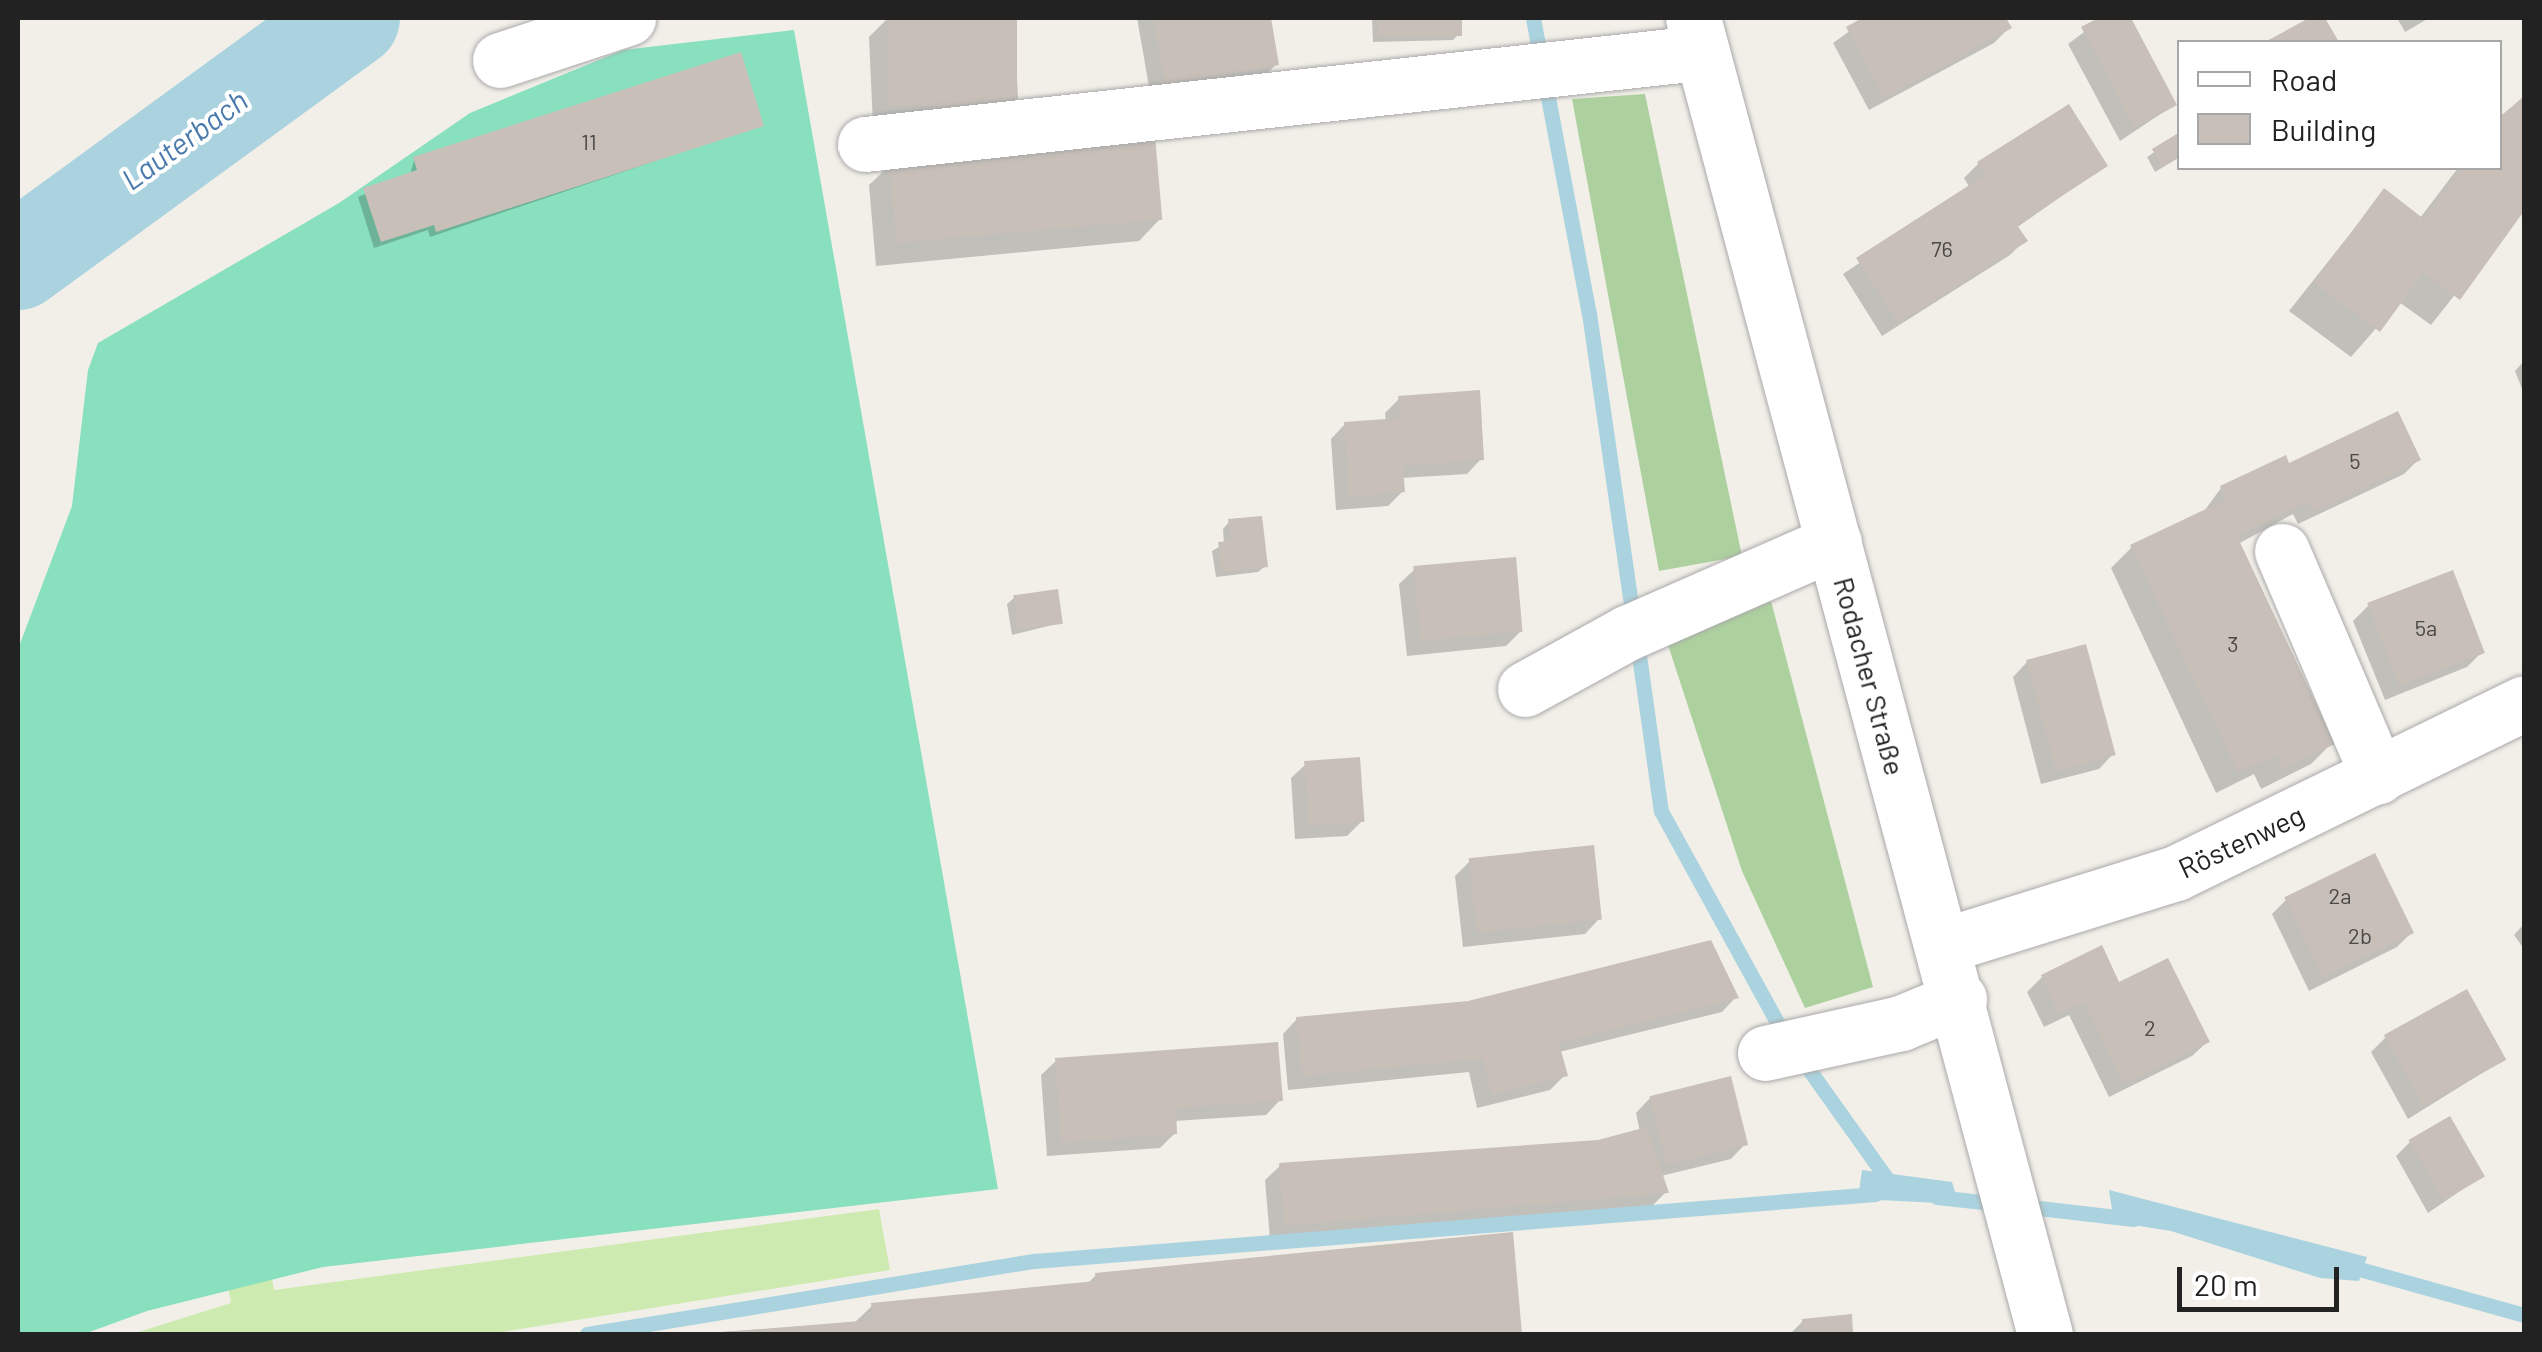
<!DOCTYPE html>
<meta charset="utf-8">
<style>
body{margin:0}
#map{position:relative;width:2542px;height:1352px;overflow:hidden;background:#f2efe9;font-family:Barlow,sans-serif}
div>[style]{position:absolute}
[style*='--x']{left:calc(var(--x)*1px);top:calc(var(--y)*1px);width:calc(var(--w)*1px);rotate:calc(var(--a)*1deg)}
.grass>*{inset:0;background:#cdebb0}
.forest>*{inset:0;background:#add19e}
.pitch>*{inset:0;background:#88e0be}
.water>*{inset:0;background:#aad3df}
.shadow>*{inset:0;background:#0003}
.stream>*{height:15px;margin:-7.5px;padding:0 7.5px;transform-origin:7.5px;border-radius:7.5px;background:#aad3df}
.river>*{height:98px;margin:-49px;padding:0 49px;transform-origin:49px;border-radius:49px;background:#aad3df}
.building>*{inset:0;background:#c7bfb8;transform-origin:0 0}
.roads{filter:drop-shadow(0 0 2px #a9a9a9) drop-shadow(0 0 2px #a9a9a9)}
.minor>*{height:55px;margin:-27.5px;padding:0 27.5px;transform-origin:27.5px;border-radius:27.5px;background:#fff}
span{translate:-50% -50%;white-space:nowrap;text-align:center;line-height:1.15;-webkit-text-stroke:8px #fff;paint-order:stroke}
.number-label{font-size:22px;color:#4b4948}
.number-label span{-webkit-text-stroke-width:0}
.street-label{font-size:28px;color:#222}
.water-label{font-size:30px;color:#4a7aab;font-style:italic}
.frame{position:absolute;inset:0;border:20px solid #222;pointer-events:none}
.legend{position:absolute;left:2177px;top:40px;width:325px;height:130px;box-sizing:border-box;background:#fff;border:2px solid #a7a7a7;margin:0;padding:12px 18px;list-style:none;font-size:30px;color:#222}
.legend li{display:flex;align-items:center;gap:20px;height:50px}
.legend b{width:50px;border:2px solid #a7a7a7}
.scale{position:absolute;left:2177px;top:1267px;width:162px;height:45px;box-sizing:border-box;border:5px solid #222;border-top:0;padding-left:12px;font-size:30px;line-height:35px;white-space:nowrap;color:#222;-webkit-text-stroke:8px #fff;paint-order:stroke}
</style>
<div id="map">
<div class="grass">
<div style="clip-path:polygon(138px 475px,274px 1290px,879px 1209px,890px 1270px,489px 1334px,132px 1334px,231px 1303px,136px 772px)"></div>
</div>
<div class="forest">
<div style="clip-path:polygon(1645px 94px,1742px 556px,1659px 571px,1572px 99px)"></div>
<div style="clip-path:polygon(1771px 601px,1873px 987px,1805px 1008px,1742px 871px,1668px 645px)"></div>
</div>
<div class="pitch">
<div style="clip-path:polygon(794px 30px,998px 1189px,323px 1267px,147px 1311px,84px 1334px,18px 1334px,18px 649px,72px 506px,88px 370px,98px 343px,339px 203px,470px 113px,623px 50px)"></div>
</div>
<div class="water">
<div style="clip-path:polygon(1862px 1170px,1952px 1182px,1959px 1204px,1858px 1199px)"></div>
<div style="clip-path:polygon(2109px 1190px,2367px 1257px,2359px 1281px,2320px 1278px,2171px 1231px,2114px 1222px)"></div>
</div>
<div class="shadow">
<div style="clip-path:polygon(888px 18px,1014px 18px,1018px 98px,997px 119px,873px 126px,869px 37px)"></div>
<div style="clip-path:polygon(1137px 18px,1268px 18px,1277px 64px,1262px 78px,1151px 98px)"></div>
<div style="clip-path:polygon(1372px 18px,1460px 18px,1460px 33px,1453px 40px,1373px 42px)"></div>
<div style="clip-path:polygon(1868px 18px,2003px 18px,2009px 28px,1994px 43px,1869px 110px,1833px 43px)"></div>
<div style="clip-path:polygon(2103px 18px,2128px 18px,2174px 105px,2120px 141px,2068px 44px)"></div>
<div style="clip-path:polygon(2397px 18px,2429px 18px,2405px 32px)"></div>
<div style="clip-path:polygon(2524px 99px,2524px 207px,2431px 325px,2399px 302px,2351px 357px,2289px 311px,2384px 191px,2420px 218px,2458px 168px,2500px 168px,2500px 116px)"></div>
<div style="clip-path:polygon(762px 125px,430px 237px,428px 230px,374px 248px,358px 197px,410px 175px,414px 160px)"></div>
<div style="clip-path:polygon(2180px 135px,2180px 157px,2155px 172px,2147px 157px)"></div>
<div style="clip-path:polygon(891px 164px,1160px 219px,1139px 241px,876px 266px,869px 185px)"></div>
<div style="clip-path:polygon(1978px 164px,2105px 166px,2016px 228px,2024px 241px,2010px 255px,1882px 336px,1843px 274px,1970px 188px,1964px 178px)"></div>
<div style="clip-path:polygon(2524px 361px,2524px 394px,2515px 371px)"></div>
<div style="clip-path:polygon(1400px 398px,1481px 459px,1467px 474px,1401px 478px,1403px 491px,1388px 506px,1336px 510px,1331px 439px,1345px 424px,1386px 422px,1385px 413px)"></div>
<div style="clip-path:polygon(2418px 460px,2404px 474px,2298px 524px,2293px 514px,2238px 544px,2332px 743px,2311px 764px,2261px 789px,2254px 774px,2216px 793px,2111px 568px,2132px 547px,2202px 514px,2221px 488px,2289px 466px)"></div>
<div style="clip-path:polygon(1229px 522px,1265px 566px,1258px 572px,1216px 577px,1212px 551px,1224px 544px,1223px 529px)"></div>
<div style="clip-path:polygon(1414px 570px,1521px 631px,1506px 646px,1407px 656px,1399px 584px)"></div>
<div style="clip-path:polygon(1014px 598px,1060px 623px,1012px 635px,1007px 604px)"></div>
<div style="clip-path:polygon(2368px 606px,2482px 652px,2467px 667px,2385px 700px,2353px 621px)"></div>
<div style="clip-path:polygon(2027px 662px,2113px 754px,2099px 769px,2041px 784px,2013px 677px)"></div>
<div style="clip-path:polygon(1306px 764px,1362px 821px,1347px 836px,1295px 839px,1291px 778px)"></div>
<div style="clip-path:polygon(1470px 861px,1599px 919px,1585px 934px,1463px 947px,1455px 876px)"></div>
<div style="clip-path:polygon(2286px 900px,2411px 933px,2397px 947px,2309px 991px,2272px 914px)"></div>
<div style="clip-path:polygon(2524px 924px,2524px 949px,2514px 935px)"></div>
<div style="clip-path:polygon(2101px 949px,2118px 985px,2207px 1042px,2192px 1056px,2109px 1097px,2069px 1015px,2044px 1027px,2027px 992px,2042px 977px)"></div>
<div style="clip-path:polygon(1736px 997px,1722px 1012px,1559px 1052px,1565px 1075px,1550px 1090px,1477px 1108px,1469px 1072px,1288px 1090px,1283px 1034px,1297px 1019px)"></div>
<div style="clip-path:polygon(2386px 1037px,2503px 1060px,2408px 1119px,2371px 1052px)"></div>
<div style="clip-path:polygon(1056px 1061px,1280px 1100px,1266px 1115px,1174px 1121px,1175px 1133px,1160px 1148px,1047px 1156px,1041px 1075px)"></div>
<div style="clip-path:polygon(1650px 1098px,1745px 1144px,1731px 1159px,1661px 1176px,1666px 1192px,1652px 1206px,1270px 1239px,1265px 1180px,1280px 1166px,1598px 1142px,1640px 1132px,1636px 1113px)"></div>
<div style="clip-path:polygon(2410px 1142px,2482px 1176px,2428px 1213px,2396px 1156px)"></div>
<div style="clip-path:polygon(1510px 1235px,1520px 1334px,692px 1334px,854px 1323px,873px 1305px,1087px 1284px,1096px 1275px)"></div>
<div style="clip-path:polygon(1849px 1317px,1851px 1334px,1790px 1334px,1803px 1321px)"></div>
</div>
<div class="stream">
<div style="--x:1533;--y:18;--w:300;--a:79.3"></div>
<div style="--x:1589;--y:313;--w:308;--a:81.8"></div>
<div style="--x:1637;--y:641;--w:172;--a:82"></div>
<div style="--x:1661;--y:811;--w:259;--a:61.2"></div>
<div style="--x:1800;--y:1057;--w:162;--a:54.5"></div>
<div style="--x:1937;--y:1197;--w:62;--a:6.4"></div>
<div style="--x:2022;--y:1206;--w:112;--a:6.7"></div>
<div style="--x:2345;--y:1265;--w:186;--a:15.6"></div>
<div style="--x:587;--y:1334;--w:453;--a:-9.3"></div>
<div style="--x:1034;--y:1261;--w:844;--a:-4.55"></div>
</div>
<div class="river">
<div style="--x:18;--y:261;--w:412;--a:-36.1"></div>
</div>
<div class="building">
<div style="left:889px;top:18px;width:128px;height:88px"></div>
<div style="clip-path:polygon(1153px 18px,1271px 18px,1279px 65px,1165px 85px)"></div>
<div style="left:1378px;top:18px;width:84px;height:18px"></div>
<div style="clip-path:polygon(1862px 18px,2006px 18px,2012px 28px,1884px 98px,1846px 27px)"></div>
<div style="clip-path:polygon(2098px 18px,2131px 18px,2177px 105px,2135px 128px,2081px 27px)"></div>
<div style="clip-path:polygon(2309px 18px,2325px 18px,2339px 42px,2265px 42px)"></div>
<div style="clip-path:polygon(741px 52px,764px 126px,436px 232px,434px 225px,381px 242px,363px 188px,417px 170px,413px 157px)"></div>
<div style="clip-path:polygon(2524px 96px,2524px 211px,2460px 300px,2423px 273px,2380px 332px,2314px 283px,2384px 188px,2424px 219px,2462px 168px,2500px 168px,2500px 117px)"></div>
<div style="clip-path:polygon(2069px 104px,2108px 166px,2017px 225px,2028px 241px,1898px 323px,1856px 258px,1985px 175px,1977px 162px)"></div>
<div style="clip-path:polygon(2180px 132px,2180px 156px,2162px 167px,2152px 149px)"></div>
<div style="left:1155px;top:136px;width:84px;height:267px;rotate:85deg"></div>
<div style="clip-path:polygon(1480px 390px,1484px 460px,1403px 466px,1405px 492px,1349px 497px,1344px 422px,1400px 418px,1398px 396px)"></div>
<div style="clip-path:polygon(2398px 411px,2421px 460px,2313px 512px,2308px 502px,2237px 536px,2335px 744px,2283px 769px,2276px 755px,2238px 773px,2130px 545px,2225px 500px,2220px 486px,2286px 455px,2289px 463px)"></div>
<div style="clip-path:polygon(1262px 516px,1268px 567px,1222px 572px,1218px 542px,1231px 541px,1228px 519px)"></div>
<div style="left:1516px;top:557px;width:75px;height:103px;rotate:85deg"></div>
<div style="left:2453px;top:570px;width:89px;height:92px;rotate:69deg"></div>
<div style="left:1058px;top:589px;width:35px;height:45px;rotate:82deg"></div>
<div style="left:2086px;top:644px;width:115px;height:62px;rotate:75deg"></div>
<div style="left:1360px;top:757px;width:65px;height:56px;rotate:86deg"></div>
<div style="left:1594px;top:845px;width:75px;height:126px;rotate:84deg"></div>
<div style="left:2375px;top:853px;width:89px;height:101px;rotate:64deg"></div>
<div style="clip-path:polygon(1711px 940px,1739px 998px,1559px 1043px,1568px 1076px,1491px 1095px,1483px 1059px,1302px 1076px,1296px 1017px,1468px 1001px)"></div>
<div style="clip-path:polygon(2102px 945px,2119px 982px,2168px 958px,2210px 1042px,2124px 1084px,2084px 1002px,2059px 1015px,2041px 975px)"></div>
<div style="left:2467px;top:989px;width:81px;height:95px;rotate:61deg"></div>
<div style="clip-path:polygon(1278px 1042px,1283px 1101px,1176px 1108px,1177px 1134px,1061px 1143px,1055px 1058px)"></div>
<div style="left:1731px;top:1076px;width:71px;height:84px;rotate:76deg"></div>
<div style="left:2450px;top:1116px;width:70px;height:48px;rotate:60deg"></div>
<div style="clip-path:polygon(1647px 1127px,1669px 1193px,1284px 1226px,1279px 1163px,1598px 1140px)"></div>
<div style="clip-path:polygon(1513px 1232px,1522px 1334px,698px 1334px,873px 1320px,871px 1303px,1096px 1281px,1095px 1273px)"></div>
<div style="clip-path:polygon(1852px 1314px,1853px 1334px,1803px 1334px,1802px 1319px)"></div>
</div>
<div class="roads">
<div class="minor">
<div style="--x:1693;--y:18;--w:1362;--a:75.03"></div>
<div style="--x:500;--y:60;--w:135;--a:-18.2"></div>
<div style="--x:865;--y:144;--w:838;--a:-6.23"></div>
<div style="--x:2282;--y:551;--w:245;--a:66.9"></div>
<div style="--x:1525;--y:689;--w:116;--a:-28.8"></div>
<div style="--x:1627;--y:633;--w:226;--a:-23.7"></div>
<div style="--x:1945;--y:945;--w:242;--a:-17.3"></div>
<div style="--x:2176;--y:873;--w:387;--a:-26"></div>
<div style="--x:1765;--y:1053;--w:139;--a:-12.4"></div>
<div style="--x:1901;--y:1023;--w:63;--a:-22.5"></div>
</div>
</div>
<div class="number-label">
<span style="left:589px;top:142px">11</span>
<span style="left:1942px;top:249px">76</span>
<span style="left:2355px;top:461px">5</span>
<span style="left:2426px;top:628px">5a</span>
<span style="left:2233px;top:644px">3</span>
<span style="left:2340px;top:896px">2a</span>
<span style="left:2360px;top:936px">2b</span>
<span style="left:2150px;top:1028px">2</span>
</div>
<div class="street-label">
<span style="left:1870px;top:676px;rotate:75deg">Rodacher Straße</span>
<span style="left:2241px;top:841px;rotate:-25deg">Röstenweg</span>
</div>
<div class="water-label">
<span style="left:184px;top:139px;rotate:-36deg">Lauterbach</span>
</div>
<div class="frame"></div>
<ul class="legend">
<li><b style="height:12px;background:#fff"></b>Road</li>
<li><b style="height:28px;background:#c7bfb8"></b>Building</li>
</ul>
<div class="scale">20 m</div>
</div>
